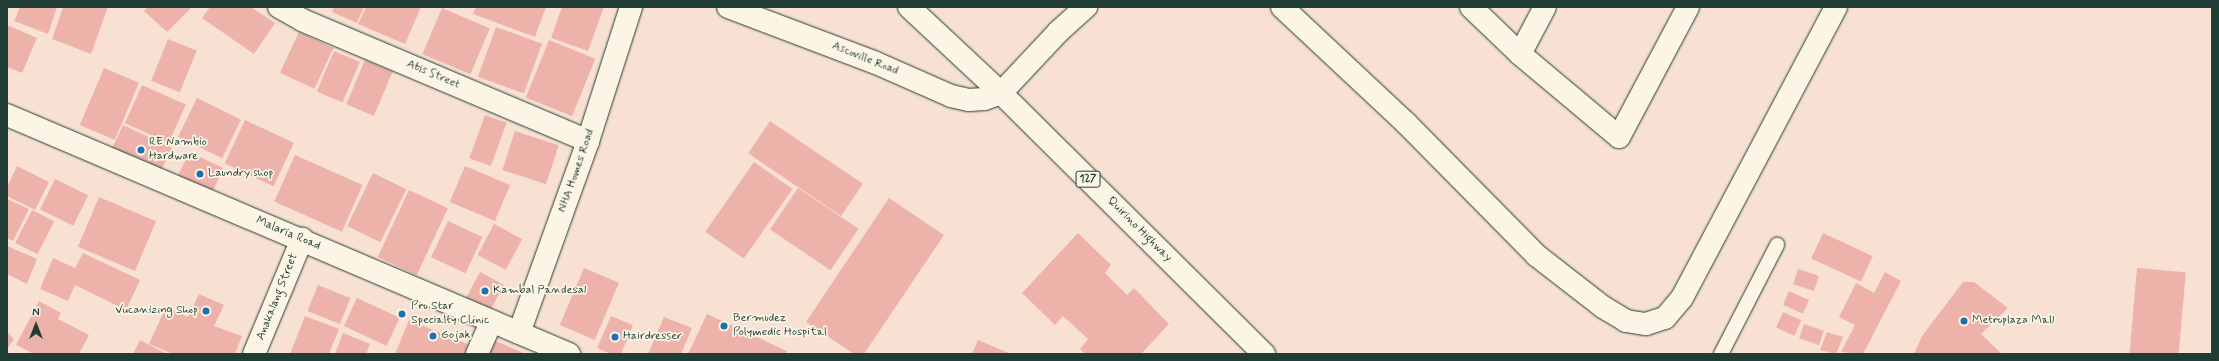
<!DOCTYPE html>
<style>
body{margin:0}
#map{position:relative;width:2219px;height:361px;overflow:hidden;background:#f8e1d3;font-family:Mynerve,sans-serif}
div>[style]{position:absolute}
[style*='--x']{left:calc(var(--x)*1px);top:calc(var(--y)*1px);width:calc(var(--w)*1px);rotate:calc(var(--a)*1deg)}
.building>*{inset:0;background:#edb3aa;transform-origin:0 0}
.roads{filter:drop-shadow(0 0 1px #1f3d34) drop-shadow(0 0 1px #1f3d34)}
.lane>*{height:14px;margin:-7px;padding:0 7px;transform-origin:7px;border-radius:7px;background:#fcf5e5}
.street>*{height:22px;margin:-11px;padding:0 11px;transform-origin:11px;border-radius:11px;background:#fcf5e5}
.secondary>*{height:22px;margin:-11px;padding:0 11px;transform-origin:11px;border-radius:11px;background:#fcf5e5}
.primary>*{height:22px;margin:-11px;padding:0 11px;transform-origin:11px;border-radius:11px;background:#fcf5e5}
.dots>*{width:11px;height:11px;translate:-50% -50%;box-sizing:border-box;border:2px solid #fcf5e5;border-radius:50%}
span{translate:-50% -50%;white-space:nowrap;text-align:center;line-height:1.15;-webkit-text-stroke:3.5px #fcf5e5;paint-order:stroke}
.shield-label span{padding:1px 3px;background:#fcf5e5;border:1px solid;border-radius:3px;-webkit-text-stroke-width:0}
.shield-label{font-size:11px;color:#1f3d34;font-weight:700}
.street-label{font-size:12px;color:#1f3d34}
.poi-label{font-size:12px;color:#1f3d34}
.left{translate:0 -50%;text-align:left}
.right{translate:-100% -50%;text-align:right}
.frame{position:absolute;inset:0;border:8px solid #1f3d34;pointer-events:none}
.north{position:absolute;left:16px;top:305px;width:40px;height:40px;-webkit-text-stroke:3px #fcf5e5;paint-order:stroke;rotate:0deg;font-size:11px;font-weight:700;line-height:16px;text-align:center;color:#1f3d34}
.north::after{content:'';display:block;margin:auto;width:14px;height:18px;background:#1f3d34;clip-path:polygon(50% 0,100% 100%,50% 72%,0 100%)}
</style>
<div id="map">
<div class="building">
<div style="clip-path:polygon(20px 7px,57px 7px,48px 34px,14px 21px)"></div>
<div style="clip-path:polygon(63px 7px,108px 7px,91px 54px,52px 39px)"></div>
<div style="clip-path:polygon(148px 7px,192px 7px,167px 32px,144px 11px)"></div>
<div style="clip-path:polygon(210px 7px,251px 7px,275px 23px,254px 54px,202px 18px)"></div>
<div style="clip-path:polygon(334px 7px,364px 7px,357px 23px,332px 12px)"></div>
<div style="clip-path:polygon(366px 7px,421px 7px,405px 44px,358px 24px)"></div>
<div style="clip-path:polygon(476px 7px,546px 7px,535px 37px,473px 14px)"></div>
<div style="clip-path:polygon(562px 7px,604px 7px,588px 51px,551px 38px)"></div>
<div style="left:442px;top:8px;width:52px;height:50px;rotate:23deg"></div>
<div style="clip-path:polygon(7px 25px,37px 38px,22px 73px,7px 67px)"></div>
<div style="left:496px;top:27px;width:49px;height:53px;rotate:20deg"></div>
<div style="left:299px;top:32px;width:38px;height:45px;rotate:25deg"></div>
<div style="left:168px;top:39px;width:31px;height:45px;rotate:22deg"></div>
<div style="left:549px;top:40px;width:50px;height:62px;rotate:22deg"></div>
<div style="left:334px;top:51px;width:28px;height:44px;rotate:23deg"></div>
<div style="left:365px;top:60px;width:30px;height:48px;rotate:23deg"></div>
<div style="left:104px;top:68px;width:38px;height:62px;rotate:23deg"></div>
<div style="left:142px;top:85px;width:48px;height:42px;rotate:24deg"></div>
<div style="left:197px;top:98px;width:49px;height:43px;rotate:26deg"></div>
<div style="left:485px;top:115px;width:23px;height:46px;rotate:20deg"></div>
<div style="left:245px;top:120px;width:54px;height:48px;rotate:25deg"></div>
<div style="left:770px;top:121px;width:112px;height:39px;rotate:34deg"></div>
<div style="left:123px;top:125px;width:54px;height:31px;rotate:25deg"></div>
<div style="left:515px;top:131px;width:46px;height:41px;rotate:18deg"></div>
<div style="left:189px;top:152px;width:38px;height:31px;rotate:25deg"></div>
<div style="left:295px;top:155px;width:74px;height:51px;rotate:24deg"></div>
<div style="left:754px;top:162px;width:47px;height:85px;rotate:35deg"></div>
<div style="clip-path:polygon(17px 166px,49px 182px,35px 210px,7px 196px,7px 187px)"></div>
<div style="left:465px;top:166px;width:49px;height:39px;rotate:23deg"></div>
<div style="left:373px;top:173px;width:37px;height:59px;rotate:26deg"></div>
<div style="left:55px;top:179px;width:37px;height:34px;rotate:26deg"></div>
<div style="left:798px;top:188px;width:73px;height:50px;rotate:34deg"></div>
<div style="left:409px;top:190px;width:43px;height:74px;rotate:25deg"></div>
<div style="left:99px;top:197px;width:62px;height:54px;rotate:23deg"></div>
<div style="clip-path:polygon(889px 198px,944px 235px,864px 354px,854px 354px,806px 322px)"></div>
<div style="clip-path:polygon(7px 199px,29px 209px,13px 241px,7px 238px)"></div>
<div style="left:32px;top:210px;width:25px;height:37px;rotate:27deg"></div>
<div style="left:448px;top:221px;width:38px;height:40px;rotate:25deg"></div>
<div style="left:494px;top:224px;width:32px;height:35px;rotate:28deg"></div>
<div style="clip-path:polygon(1078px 233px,1111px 265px,1105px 273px,1127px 295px,1134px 288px,1169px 324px,1141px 354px,1085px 354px,1080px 349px,1088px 339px,1063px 316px,1055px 325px,1022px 293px)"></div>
<div style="left:1823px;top:233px;width:55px;height:28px;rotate:25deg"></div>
<div style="clip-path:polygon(7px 246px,37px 259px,27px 284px,7px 274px)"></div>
<div style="clip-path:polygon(83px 253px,140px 280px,126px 310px,75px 285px,68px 301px,40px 289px,53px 258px,75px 268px)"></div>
<div style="left:584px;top:268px;width:38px;height:62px;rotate:23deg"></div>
<div style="left:2137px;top:268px;width:49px;height:86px;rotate:5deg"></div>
<div style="left:1798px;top:269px;width:22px;height:16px;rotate:18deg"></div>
<div style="left:480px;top:272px;width:27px;height:30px;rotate:28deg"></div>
<div style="clip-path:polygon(1885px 272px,1901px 281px,1863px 354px,1841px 352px,1855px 325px,1839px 317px,1856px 283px,1874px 293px)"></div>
<div style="clip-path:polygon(1963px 282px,1974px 282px,2008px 308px,1981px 334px,2002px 354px,1914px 354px,1922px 336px)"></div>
<div style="left:318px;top:285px;width:35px;height:28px;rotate:22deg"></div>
<div style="left:1789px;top:291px;width:22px;height:15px;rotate:24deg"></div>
<div style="clip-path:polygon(199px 294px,224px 305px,214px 326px,242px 336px,235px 354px,173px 354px,149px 344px,166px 307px,188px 317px)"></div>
<div style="left:357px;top:298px;width:47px;height:31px;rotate:25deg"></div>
<div style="clip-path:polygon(39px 301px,61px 313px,58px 319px,89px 335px,79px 354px,34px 354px,16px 345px)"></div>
<div style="left:1783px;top:312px;width:20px;height:17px;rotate:24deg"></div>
<div style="clip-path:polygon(707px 314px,787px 351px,786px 354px,688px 354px)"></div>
<div style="clip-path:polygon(305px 316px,339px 329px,329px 354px,290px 354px)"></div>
<div style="clip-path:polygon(611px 316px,633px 325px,621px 354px,611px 354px,597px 348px)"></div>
<div style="clip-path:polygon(664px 317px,692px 328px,681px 354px,648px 354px)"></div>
<div style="clip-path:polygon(409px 320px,472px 346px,468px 354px,395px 354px)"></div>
<div style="left:1804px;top:324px;width:21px;height:15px;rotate:19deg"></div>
<div style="clip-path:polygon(7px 332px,14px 339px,7px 349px)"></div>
<div style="clip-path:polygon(1827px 332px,1843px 337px,1836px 354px,1820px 350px)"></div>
<div style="clip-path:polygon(343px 333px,370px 344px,366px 354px,335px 354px)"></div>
<div style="clip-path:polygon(140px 340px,165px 353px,164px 354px,133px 354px)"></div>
<div style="clip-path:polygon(493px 340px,526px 354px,488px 354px)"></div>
<div style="clip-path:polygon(978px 340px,1011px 354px,972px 354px)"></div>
</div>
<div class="roads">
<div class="lane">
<div style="--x:1721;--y:354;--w:123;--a:-62.8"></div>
</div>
<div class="street">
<div style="--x:279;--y:7;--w:26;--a:29"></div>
<div style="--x:302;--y:20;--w:311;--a:22.9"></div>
<div style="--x:728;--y:7;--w:158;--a:20.7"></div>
<div style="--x:876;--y:63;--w:82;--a:23.7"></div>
<div style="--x:951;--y:96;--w:18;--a:13"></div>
<div style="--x:969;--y:100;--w:15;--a:-4"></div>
<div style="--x:984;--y:99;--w:18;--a:-19"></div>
<div style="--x:1001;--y:93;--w:83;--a:-46.9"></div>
<div style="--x:1058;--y:32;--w:38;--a:-42"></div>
<div style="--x:1282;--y:7;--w:170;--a:43.1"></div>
<div style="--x:1406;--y:123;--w:185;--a:45.4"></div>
<div style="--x:1536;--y:255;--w:85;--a:37.8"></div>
<div style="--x:1603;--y:307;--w:27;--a:31"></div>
<div style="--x:1626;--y:321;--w:20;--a:9"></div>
<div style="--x:1646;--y:324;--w:20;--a:-18"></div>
<div style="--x:1665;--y:318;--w:26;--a:-50"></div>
<div style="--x:1682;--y:298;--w:329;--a:-62.1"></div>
<div style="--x:1471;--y:7;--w:68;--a:43.8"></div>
<div style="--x:1520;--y:54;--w:129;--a:40"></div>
<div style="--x:1619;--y:137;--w:147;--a:-62"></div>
<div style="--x:1520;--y:54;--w:53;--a:-62"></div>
<div style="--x:254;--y:354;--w:125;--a:-67.3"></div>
<div style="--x:477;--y:354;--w:35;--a:-66"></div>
</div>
<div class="secondary">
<div style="--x:7;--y:115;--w:611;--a:23.04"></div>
<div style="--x:519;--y:333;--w:204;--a:-70.2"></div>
<div style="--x:588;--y:141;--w:141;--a:-72.2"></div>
</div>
<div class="primary">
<div style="--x:909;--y:7;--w:126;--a:43.1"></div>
<div style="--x:1001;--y:93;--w:371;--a:44.8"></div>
</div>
</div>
<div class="dots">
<div style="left:141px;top:150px;background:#1f6fb2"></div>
<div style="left:200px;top:174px;background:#1f6fb2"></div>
<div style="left:485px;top:291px;background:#1f6fb2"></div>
<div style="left:206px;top:311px;background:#1f6fb2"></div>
<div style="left:402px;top:314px;background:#1f6fb2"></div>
<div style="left:1964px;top:321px;background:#1f6fb2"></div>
<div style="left:724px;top:326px;background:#1f6fb2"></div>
<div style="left:433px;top:336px;background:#1f6fb2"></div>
<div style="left:615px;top:337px;background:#1f6fb2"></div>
</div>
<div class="shield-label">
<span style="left:1088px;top:179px">127</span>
</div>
<div class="street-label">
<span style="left:865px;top:59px;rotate:22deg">Ascoville Road</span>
<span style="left:433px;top:75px;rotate:23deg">Atis Street</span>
<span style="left:577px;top:171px;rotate:-71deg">NHA Homes Road</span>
<span style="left:1139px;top:230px;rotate:45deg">Quirino Highway</span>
<span style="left:288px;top:234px;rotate:23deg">Malaria Road</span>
<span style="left:278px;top:297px;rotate:-68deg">Anakalang Street</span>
</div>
<div class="poi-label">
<span class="left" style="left:149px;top:150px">RE Nambio<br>Hardware</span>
<span class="left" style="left:208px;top:174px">Laundry shop</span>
<span class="left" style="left:493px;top:291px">Kambal Pandesal</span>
<span class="left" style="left:411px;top:314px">Pro Star<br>Specialty Clinic</span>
<span class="right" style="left:198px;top:311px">Vucanizing Shop</span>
<span class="left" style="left:733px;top:326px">Bermudez<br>Polymedic Hospital</span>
<span class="left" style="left:1972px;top:321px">Metroplaza Mall</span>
<span class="left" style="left:441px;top:336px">Gojak</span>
<span class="left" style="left:623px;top:337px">Hairdresser</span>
</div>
<div class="frame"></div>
<div class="north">N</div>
</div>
